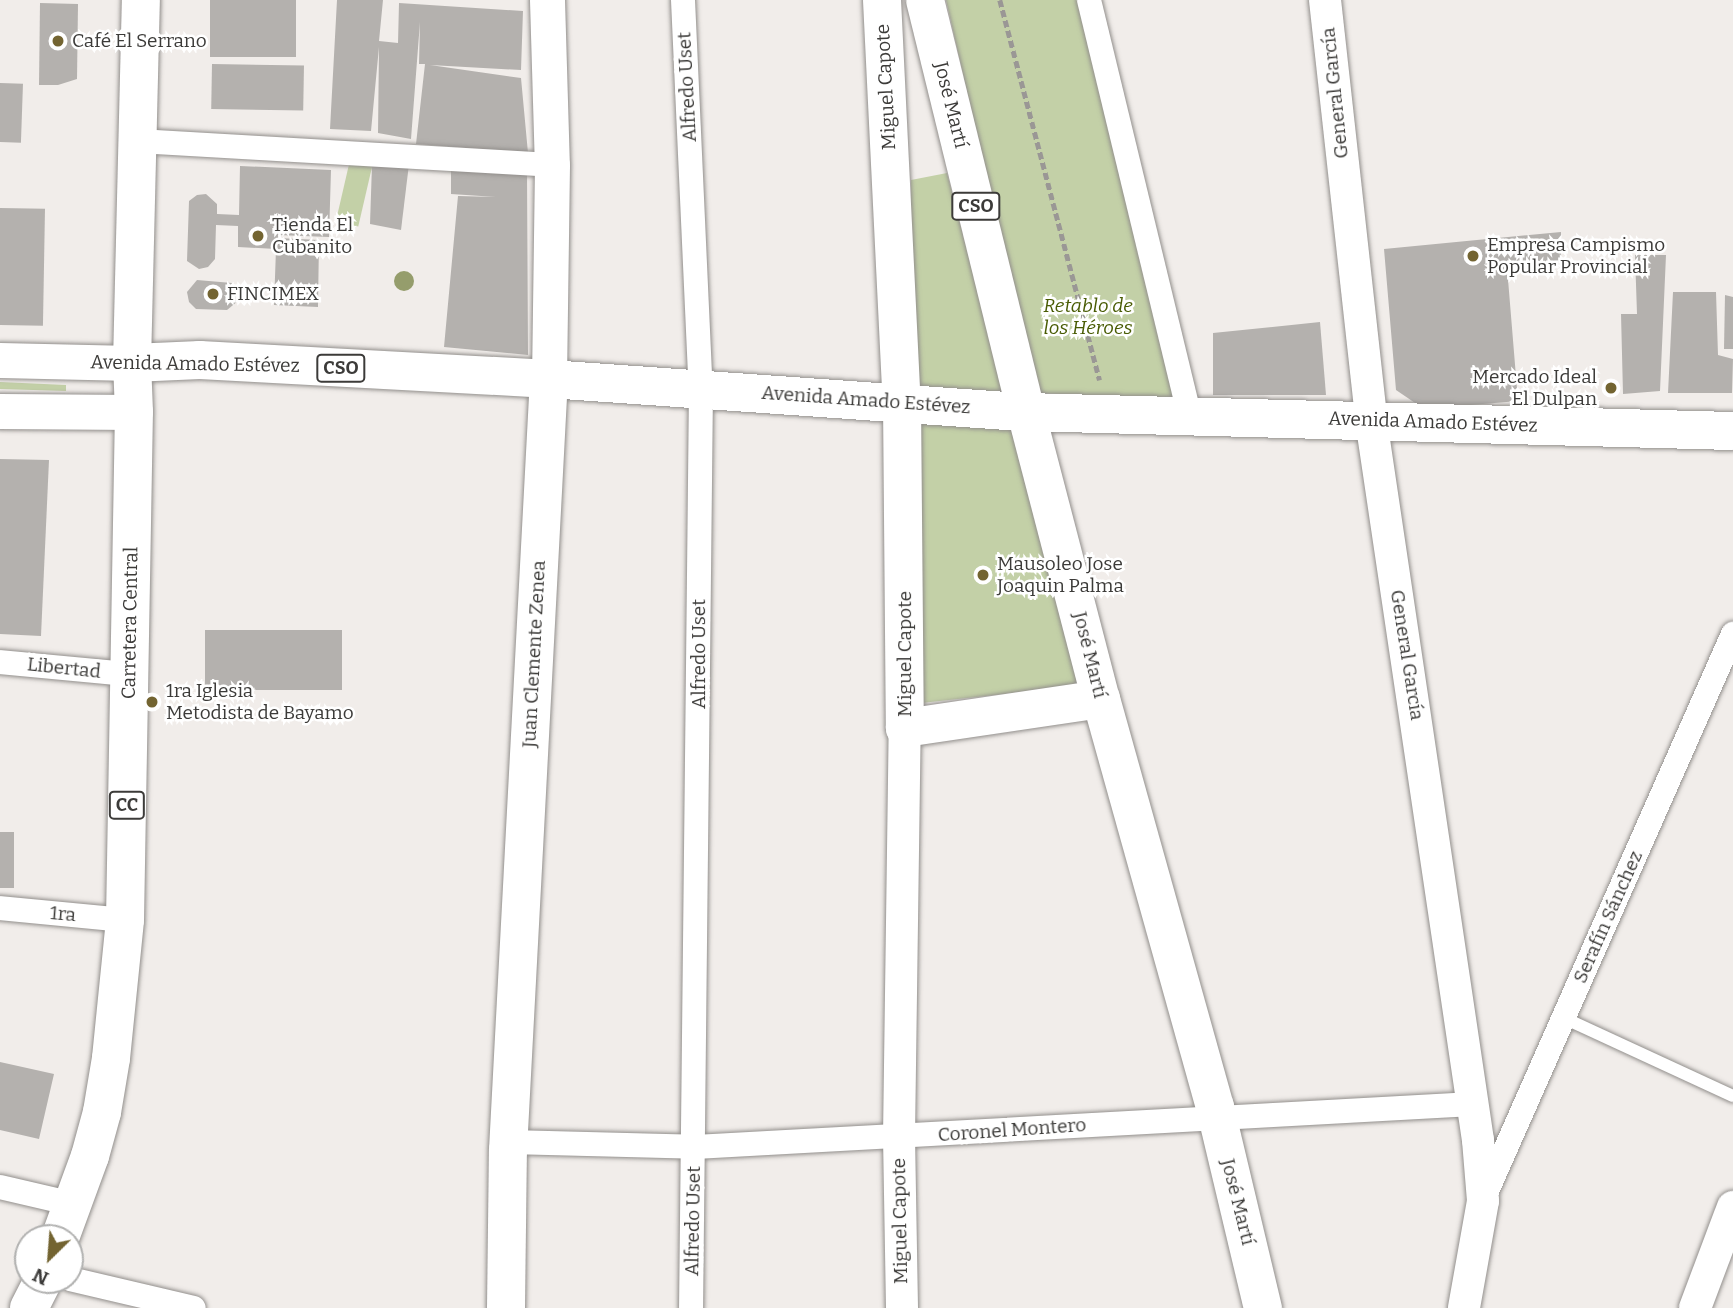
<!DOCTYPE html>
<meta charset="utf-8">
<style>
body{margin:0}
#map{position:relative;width:1733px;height:1308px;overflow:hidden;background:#f1edea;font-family:Bitter,serif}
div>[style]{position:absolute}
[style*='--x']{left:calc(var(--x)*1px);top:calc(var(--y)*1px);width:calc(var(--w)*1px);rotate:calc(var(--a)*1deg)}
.green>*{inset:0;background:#c3d0a7;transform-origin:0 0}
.building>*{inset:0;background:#b4b1ae;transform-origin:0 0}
.path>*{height:4.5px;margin-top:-2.25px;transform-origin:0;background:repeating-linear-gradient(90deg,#9a9795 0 7px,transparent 0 10.5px)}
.roads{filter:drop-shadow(0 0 2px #928f8c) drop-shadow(0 0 2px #928f8c)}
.service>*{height:12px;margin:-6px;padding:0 6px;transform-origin:6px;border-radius:6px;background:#fff}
.minor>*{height:24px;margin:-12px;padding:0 12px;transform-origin:12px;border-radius:12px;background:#fff}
.tertiary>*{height:32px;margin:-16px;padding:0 16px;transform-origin:16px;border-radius:16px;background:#fff}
.secondary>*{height:35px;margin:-17.5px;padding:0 17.5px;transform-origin:17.5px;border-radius:17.5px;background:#fff}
.primary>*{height:38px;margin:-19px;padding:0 19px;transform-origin:19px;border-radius:19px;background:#fff}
.trunk>*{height:38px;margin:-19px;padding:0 19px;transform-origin:19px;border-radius:19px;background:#fff}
.trees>*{width:20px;height:20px;margin:-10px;border-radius:50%;background:#959d6c}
.dots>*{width:19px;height:19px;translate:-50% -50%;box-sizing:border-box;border:4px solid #fff;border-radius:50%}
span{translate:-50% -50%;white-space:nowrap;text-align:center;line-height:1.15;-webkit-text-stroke:5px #fff;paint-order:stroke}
.shield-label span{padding:2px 5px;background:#fff;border:2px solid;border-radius:5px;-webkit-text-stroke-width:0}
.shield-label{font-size:18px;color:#3c3b39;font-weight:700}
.poi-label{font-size:19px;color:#3c3b39}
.left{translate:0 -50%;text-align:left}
.right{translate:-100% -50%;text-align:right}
.street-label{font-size:19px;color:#3c3b39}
.park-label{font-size:19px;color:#495c04;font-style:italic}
.north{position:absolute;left:14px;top:1224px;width:70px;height:70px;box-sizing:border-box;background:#fff;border:2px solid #b1b1b0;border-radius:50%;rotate:205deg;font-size:19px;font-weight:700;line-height:28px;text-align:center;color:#3c3b39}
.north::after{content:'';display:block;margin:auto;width:24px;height:32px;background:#736431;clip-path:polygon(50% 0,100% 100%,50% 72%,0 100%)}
</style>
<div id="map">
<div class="green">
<div style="clip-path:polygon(946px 0,1082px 0,1176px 399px,1036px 393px)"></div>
<div style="left:350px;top:160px;width:23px;height:63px;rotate:13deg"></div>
<div style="clip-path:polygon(947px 173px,1079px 686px,912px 704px,911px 180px)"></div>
<div style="clip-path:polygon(0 382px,66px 385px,66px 391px,0 389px)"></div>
</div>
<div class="building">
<div style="left:210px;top:0;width:86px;height:57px"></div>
<div style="clip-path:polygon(337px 0,383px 0,379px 41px,398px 43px,399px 3px,523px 11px,521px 70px,430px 65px,521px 78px,528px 153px,416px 144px,425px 64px,419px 64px,420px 22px,411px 139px,378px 133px,379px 47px,371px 131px,330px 129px)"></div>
<div style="clip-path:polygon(40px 3px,78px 4px,77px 79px,58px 85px,39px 85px)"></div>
<div style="left:212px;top:64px;width:92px;height:45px;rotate:1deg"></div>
<div style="left:0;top:83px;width:23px;height:59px;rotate:2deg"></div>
<div style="clip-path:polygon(409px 164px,401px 230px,370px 224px,372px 165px)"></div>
<div style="clip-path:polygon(240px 166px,331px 170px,329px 237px,278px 235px,278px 238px,319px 240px,318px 307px,274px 305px,276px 249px,238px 247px,238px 226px,216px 225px,215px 259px,208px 267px,199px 269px,187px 261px,189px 201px,197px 195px,206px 194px,217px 204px,217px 214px,239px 215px)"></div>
<div style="clip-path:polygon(451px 169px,527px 170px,528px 355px,444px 347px,458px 196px,496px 197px,451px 194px)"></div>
<div style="left:0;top:208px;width:45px;height:117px;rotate:1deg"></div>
<div style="clip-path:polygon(1561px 232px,1561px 263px,1507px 267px,1518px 401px,1424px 409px,1396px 390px,1384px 249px)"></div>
<div style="clip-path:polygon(1635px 255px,1666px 255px,1660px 391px,1623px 394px,1621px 314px,1637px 314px)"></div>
<div style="clip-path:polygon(197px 280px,232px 283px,238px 291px,238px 301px,227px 310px,196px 309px,189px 302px,187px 292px)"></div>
<div style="clip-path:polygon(1673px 292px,1716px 292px,1718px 355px,1733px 359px,1732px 393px,1668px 393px)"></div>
<div style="clip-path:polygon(1725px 295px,1733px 297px,1733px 349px,1724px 349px)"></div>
<div style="clip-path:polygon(1320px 322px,1326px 395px,1213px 395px,1213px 333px)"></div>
<div style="clip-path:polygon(0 459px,49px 460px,41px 636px,0 634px)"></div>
<div style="left:205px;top:630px;width:137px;height:60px"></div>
<div style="left:0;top:832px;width:14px;height:56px"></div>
<div style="clip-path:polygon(0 1062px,54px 1074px,39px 1139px,0 1130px)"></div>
</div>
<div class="path">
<div style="--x:1000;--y:0;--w:393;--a:75.3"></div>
</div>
<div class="roads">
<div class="service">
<div style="--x:1564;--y:1018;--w:186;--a:24.8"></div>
</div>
<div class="minor">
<div style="--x:683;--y:0;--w:389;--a:87.4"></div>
<div style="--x:701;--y:389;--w:919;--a:90.62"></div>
<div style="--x:1089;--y:0;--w:429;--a:76.4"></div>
<div style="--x:137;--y:141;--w:416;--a:3.3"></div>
<div style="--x:0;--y:662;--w:129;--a:5.4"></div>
<div style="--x:0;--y:908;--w:126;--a:5.5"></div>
<div style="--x:509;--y:1142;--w:186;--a:1.5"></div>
<div style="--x:695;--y:1147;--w:779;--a:-3.16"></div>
<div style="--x:0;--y:1187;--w:75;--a:13.1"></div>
<div style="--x:1483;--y:1200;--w:619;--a:-66.17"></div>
<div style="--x:70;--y:1279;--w:127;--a:13.2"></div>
</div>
<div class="tertiary">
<div style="--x:1325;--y:0;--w:423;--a:83.7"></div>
<div style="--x:1371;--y:420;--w:728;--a:81.55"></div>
<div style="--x:1478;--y:1140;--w:61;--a:85.3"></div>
<div style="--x:1483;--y:1201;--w:109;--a:100.1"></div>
<div style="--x:902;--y:1308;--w:171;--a:-91"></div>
<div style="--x:899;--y:1137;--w:409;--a:-89.2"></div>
<div style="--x:1695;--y:1308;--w:108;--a:-69.4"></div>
</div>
<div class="secondary">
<div style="--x:547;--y:0;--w:165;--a:88.3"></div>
<div style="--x:552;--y:165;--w:214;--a:90.8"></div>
<div style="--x:0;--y:360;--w:132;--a:1.3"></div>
<div style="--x:0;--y:411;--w:134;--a:0.4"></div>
</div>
<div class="primary">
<div style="--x:882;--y:0;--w:402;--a:87.2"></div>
<div style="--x:902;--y:402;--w:326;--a:89.5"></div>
<div style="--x:905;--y:728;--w:198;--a:-8.4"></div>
<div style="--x:925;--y:0;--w:424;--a:76.2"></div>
<div style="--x:1026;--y:412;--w:297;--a:75.4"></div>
<div style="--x:1101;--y:699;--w:424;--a:74.4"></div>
<div style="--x:1215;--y:1107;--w:207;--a:76.6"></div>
<div style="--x:132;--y:363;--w:68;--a:-2.5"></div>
<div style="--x:200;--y:360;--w:350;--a:3.1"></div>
<div style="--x:549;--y:379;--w:478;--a:4"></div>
<div style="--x:1026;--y:412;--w:707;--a:1.54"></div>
<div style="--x:506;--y:1308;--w:158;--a:-89.3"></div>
<div style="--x:508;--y:1150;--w:772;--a:-86.96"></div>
</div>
<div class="trunk">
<div style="--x:60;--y:1238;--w:87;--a:-69.9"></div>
<div style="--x:90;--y:1156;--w:46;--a:-74.7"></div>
<div style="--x:102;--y:1112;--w:55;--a:-80.5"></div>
<div style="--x:111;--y:1058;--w:139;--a:-84.2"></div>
<div style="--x:125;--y:920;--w:508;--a:-88.99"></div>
<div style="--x:134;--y:412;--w:49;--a:-92.3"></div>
<div style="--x:132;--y:363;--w:363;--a:-88.6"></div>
<div style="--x:29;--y:1308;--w:31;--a:-63"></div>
</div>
</div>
<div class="trees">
<div style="left:404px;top:281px"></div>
</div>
<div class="dots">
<div style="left:58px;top:41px;background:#736431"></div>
<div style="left:258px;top:236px;background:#736431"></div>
<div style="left:1473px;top:256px;background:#736431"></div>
<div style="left:213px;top:294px;background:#736431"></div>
<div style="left:1611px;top:388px;background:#736431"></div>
<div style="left:983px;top:575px;background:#736431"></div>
<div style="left:152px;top:702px;background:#736431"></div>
</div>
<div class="shield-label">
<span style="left:976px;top:206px">CSO</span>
<span style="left:341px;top:368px">CSO</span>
<span style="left:127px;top:805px">CC</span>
</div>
<div class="poi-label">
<span class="left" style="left:72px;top:41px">Café El Serrano</span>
<span class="left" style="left:272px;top:236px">Tienda El<br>Cubanito</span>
<span class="left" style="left:1487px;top:256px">Empresa Campismo<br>Popular Provincial</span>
<span class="left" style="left:227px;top:294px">FINCIMEX</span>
<span class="right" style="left:1597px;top:388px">Mercado Ideal<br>El Dulpan</span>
<span class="left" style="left:997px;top:575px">Mausoleo Jose<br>Joaquin Palma</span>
<span class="left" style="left:166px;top:702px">1ra Iglesia<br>Metodista de Bayamo</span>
</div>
<div class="street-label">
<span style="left:687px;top:87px;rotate:-93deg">Alfredo Uset</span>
<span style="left:886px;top:87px;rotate:-93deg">Miguel Capote</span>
<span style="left:1335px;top:93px;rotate:-96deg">General García</span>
<span style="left:951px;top:105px;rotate:76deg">José Martí</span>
<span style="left:195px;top:364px;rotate:1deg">Avenida Amado Estévez</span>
<span style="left:866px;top:400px;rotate:4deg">Avenida Amado Estévez</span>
<span style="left:1433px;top:422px;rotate:2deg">Avenida Amado Estévez</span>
<span style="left:130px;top:623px;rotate:-89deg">Carretera Central</span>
<span style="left:534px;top:654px;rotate:-87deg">Juan Clemente Zenea</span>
<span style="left:699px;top:654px;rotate:-90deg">Alfredo Uset</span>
<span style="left:905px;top:654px;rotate:-90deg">Miguel Capote</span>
<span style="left:1090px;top:655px;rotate:76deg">José Martí</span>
<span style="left:1407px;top:655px;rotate:81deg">General García</span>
<span style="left:64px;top:668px;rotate:6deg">Libertad</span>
<span style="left:63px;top:914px;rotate:5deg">1ra</span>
<span style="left:1608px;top:917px;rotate:-66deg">Serafín Sánchez</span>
<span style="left:1012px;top:1130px;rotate:-4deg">Coronel Montero</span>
<span style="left:1238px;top:1202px;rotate:76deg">José Martí</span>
<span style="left:693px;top:1221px;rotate:-89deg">Alfredo Uset</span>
<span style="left:900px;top:1221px;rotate:-91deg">Miguel Capote</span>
</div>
<div class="park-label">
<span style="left:1088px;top:317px">Retablo de<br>los Héroes</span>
</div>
<div class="north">N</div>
</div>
